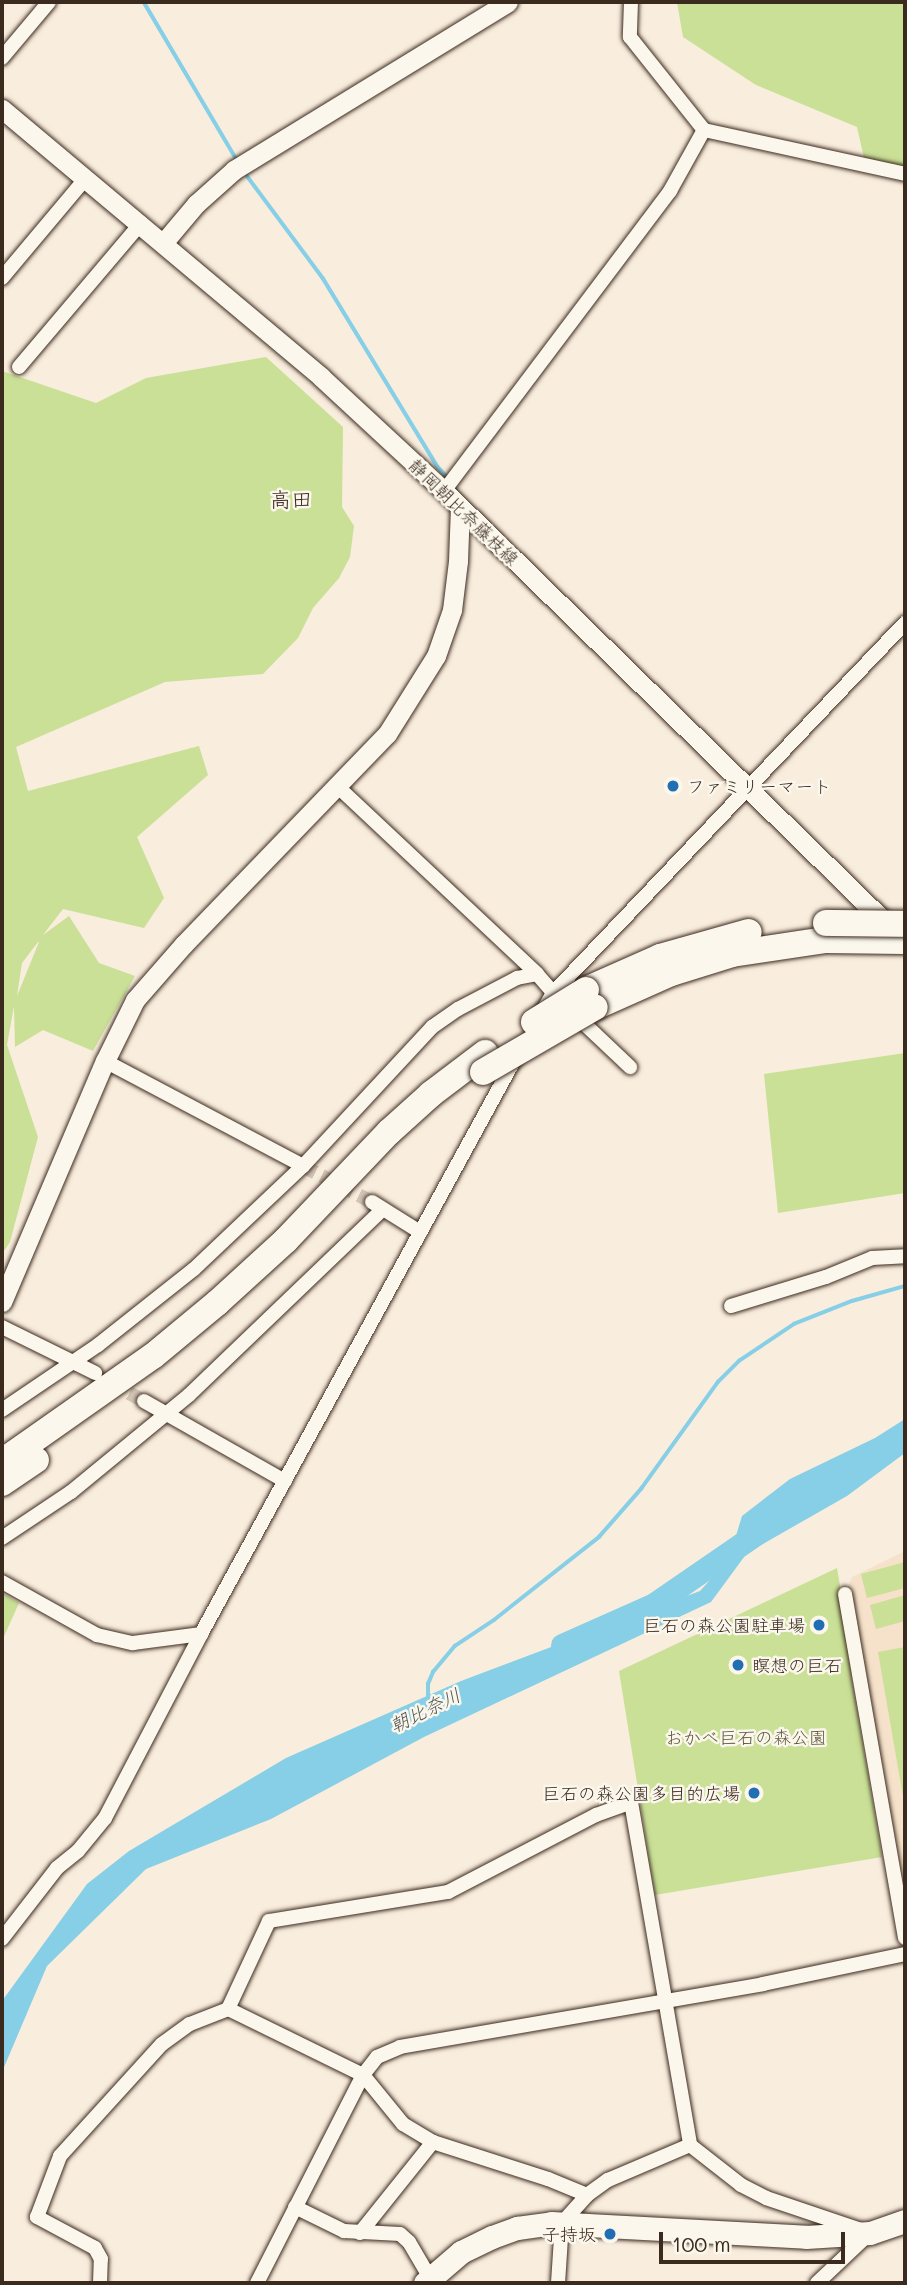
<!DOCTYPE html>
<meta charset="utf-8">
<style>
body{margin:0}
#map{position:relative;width:907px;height:2285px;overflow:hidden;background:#f9eddd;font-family:Mali,"Klee One",sans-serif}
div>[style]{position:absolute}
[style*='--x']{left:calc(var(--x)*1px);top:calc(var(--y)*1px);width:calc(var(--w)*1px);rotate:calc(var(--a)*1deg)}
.built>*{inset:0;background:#f6e2ca}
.green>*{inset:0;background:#c9e096}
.water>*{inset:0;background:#86cfe6}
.stream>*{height:3.5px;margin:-1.75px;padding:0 1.75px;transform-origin:1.75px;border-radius:1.75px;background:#86cfe6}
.river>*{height:23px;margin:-11.5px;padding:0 11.5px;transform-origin:11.5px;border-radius:11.5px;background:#86cfe6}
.street-tunnel>*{height:14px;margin-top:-7px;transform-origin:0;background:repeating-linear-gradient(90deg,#d3c6b7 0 14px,transparent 0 21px)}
.roads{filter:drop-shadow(0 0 2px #3b2a1e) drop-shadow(0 0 2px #3b2a1e)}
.street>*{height:14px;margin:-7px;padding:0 7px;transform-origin:7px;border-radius:7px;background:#fbf7ec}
.secondary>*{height:19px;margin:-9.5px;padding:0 9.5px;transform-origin:9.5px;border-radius:9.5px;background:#fbf7ec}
.primary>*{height:23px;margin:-11.5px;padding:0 11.5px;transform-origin:11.5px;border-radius:11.5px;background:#fbf7ec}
.highway>*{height:26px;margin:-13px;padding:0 13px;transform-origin:13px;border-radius:13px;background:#fbf7ec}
.bridges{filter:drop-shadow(0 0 2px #3b2a1e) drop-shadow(0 0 2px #3b2a1e)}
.highway-bridge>*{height:26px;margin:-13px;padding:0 13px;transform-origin:13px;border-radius:13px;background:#fbf7ec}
.dots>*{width:19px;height:19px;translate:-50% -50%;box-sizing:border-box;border:4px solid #fbf7ec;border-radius:50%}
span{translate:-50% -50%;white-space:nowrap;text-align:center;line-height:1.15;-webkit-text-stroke:5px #fbf7ec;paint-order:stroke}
.street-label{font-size:18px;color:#3b2a1e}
.poi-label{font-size:18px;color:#3b2a1e}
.left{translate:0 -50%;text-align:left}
.right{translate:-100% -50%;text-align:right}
.park-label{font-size:18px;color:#5e583c}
.water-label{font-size:19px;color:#4e5350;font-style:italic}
.quarter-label{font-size:21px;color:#3b2a1e}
.frame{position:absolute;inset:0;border:4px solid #3b2a1e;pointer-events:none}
.scale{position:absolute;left:659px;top:2232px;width:186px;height:32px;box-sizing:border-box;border:4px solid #3b2a1e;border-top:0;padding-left:9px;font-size:21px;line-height:24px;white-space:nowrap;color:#3b2a1e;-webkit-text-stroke:5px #fbf7ec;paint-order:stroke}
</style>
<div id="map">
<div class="built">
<div style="clip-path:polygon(905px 1551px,905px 1910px,848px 1587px,852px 1577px)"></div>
</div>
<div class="green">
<div style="clip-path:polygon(677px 2px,905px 2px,905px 168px,864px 158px,857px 127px,756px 85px,683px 37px)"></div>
<div style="clip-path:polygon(evenodd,266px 357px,343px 427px,342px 507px,354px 526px,350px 557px,339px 578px,313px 608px,298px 638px,263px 674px,165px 682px,16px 747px,28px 791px,199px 746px,208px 775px,137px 837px,164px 898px,144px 928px,63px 909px,43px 935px,69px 916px,99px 963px,135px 976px,93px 1051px,43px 1030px,15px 1047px,14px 1006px,7px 1045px,38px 1137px,10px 1242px,2px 1254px,2px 371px,96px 403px,146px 378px,266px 357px,38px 942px,39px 942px,17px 996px,22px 963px,38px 942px)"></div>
<div style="clip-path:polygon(905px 1053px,905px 1193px,778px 1213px,764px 1074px)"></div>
<div style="clip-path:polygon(905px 1562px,905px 1588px,867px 1598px,861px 1574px)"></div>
<div style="clip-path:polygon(837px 1568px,855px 1674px,851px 1675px,882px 1857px,655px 1895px,619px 1671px)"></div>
<div style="clip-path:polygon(2px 1593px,19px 1603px,2px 1641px)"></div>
<div style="clip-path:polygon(905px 1595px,905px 1621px,876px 1629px,870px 1605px)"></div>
<div style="clip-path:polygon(905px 1647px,905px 1808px,878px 1652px)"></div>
</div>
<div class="water">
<div style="clip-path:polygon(905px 1419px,905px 1453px,847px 1496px,747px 1553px,711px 1602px,424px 1737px,271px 1819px,146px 1869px,47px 1966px,2px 2072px,2px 2001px,87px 1884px,129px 1851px,286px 1758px,461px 1681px,700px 1591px,729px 1559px,742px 1516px,790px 1479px,875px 1438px)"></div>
</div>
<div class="stream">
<div style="--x:144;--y:2;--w:183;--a:59.5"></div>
<div style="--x:245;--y:173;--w:131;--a:53.4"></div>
<div style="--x:323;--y:278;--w:221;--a:58.7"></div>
<div style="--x:438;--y:467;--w:15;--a:48"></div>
<div style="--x:428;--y:1699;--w:15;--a:-90"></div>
<div style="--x:428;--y:1684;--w:13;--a:-67"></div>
<div style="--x:433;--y:1672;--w:34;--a:-50"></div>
<div style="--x:455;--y:1646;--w:47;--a:-33.7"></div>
<div style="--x:494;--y:1620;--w:134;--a:-38.3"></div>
<div style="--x:599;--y:1537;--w:64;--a:-48.8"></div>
<div style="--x:641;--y:1489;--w:132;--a:-54.3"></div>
<div style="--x:718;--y:1382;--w:30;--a:-45"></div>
<div style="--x:739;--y:1361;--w:66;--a:-33.9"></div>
<div style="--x:794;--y:1324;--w:62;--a:-21.6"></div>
<div style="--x:852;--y:1301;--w:55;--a:-15.8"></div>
</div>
<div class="river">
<div style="--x:562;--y:1645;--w:101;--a:-24"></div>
<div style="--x:654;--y:1604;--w:124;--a:-34.5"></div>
</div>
<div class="street-tunnel">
<div style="--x:303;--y:1166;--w:78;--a:27.6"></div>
<div style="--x:111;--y:1383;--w:38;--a:29"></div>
</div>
<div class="roads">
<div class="street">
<div style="--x:631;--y:2;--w:35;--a:92"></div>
<div style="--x:630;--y:37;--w:119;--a:51.5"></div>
<div style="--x:704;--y:130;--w:206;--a:12.3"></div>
<div style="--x:2;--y:58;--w:73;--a:-50"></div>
<div style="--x:2;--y:278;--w:131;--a:-50"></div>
<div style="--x:19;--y:367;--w:189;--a:-49.7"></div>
<div style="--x:444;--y:491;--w:376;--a:-53"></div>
<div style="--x:670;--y:191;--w:70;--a:-60.9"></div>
<div style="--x:336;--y:785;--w:276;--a:43.2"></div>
<div style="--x:537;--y:974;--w:32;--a:49"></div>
<div style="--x:542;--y:1012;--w:22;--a:-60"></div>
<div style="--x:553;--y:993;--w:511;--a:-46.43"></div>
<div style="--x:575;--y:1015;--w:76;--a:43.4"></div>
<div style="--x:105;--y:1061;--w:224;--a:27.9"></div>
<div style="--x:372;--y:1202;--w:57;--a:32"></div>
<div style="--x:731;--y:1306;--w:99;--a:-17"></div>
<div style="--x:826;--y:1277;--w:50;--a:-22.4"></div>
<div style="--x:872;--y:1258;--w:33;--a:-3"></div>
<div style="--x:2;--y:1327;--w:104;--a:26.3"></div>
<div style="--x:144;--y:1401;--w:162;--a:29.6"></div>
<div style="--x:2;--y:1410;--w:116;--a:-34.1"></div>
<div style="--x:98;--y:1345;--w:122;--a:-38.4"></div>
<div style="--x:194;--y:1269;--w:150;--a:-43.4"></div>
<div style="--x:303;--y:1166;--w:190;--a:-47.1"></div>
<div style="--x:432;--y:1027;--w:32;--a:-35"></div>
<div style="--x:458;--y:1009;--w:67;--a:-27.7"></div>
<div style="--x:517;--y:978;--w:20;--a:-11"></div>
<div style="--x:2;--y:1538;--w:83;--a:-33.7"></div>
<div style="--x:71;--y:1492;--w:153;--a:-39.4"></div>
<div style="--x:189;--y:1395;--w:267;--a:-43.8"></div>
<div style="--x:2;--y:1582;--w:109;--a:29.2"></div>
<div style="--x:97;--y:1635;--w:37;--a:13"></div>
<div style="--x:133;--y:1643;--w:69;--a:-7.5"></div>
<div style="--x:845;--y:1594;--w:349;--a:80.1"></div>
<div style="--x:2;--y:1939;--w:90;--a:-52.2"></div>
<div style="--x:57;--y:1868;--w:27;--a:-39"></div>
<div style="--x:78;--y:1851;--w:43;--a:-50.7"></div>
<div style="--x:105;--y:1818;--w:208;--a:-62.4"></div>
<div style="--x:201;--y:1634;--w:657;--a:-61.37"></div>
<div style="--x:587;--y:2195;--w:42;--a:-157.7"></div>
<div style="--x:548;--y:2179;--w:121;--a:-162.2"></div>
<div style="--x:433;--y:2142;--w:35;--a:-149"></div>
<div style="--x:403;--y:2124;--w:63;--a:-129.2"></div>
<div style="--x:363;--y:2075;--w:150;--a:-153.9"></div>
<div style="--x:228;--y:2009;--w:97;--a:-65"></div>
<div style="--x:269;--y:1921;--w:181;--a:-9.2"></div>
<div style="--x:448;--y:1892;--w:167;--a:-27.5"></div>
<div style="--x:596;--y:1815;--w:37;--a:-20"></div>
<div style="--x:631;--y:1802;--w:348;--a:80.2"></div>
<div style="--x:690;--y:2145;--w:65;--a:38.1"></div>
<div style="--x:741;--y:2185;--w:28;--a:27"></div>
<div style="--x:766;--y:2198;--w:110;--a:18.6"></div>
<div style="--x:870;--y:2233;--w:73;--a:136.7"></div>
<div style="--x:295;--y:2207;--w:55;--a:26.1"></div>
<div style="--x:344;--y:2231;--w:56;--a:3.1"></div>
<div style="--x:400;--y:2234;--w:12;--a:42"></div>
<div style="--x:409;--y:2242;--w:42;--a:59.7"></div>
<div style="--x:360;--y:2233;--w:117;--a:-51.3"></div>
<div style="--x:100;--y:2283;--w:24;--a:-88"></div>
<div style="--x:101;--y:2259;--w:13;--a:-119"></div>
<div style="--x:95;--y:2248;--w:66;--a:-151.9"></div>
<div style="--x:37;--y:2217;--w:65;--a:-69.3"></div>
<div style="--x:60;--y:2156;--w:151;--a:-47.7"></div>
<div style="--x:162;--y:2044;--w:34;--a:-36"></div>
<div style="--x:190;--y:2024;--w:41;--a:-21.5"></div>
<div style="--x:257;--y:2283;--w:233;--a:-63"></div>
<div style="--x:363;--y:2075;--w:23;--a:-52"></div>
<div style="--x:377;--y:2057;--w:25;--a:-23"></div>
<div style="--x:400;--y:2047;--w:368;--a:-9.8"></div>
<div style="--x:763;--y:1984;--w:145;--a:-11.9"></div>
<div style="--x:558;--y:2283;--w:60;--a:-86.2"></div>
<div style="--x:562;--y:2223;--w:38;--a:-48"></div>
<div style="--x:587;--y:2195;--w:26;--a:-36"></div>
<div style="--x:608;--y:2180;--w:89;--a:-23.1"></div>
</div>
<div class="secondary">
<div style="--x:2;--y:109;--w:417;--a:40"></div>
<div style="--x:321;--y:377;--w:168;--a:42.8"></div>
<div style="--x:444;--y:491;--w:625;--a:44.35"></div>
<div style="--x:164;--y:242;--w:50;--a:-49.9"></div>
<div style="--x:196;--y:204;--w:51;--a:-41.8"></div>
<div style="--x:234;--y:170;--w:321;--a:-31.5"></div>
<div style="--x:2;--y:1302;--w:262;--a:-66.9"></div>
<div style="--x:105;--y:1061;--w:68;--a:-63.8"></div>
<div style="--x:135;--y:1000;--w:74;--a:-48.8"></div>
<div style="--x:184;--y:944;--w:292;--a:-46"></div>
<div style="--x:387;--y:734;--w:92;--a:-57.9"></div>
<div style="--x:436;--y:656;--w:49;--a:-70.8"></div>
<div style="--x:452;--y:610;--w:49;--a:-83"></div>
<div style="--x:458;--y:561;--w:54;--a:-87.9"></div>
</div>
<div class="primary">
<div style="--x:425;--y:2283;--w:48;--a:-40.7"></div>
<div style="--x:461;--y:2252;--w:34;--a:-26"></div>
<div style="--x:492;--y:2237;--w:27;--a:-20"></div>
<div style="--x:517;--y:2228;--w:34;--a:-8"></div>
<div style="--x:551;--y:2223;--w:255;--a:3.1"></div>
<div style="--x:806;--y:2237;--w:64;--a:-3.6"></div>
<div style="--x:870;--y:2233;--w:37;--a:-19"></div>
</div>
<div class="highway">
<div style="--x:586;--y:990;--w:81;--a:-24"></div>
<div style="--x:660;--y:957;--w:92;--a:-15.7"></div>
<div style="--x:595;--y:1007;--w:83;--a:-24.1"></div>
<div style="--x:671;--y:973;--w:64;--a:-17.3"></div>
<div style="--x:732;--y:954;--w:95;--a:-8.5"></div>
<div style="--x:826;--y:940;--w:79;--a:0.7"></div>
<div style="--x:2;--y:1462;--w:184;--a:-35.1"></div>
<div style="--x:153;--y:1356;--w:83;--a:-39.6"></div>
<div style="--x:217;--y:1303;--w:93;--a:-42.4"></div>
<div style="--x:286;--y:1240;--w:149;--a:-46.4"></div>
<div style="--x:389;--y:1132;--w:57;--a:-42.1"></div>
<div style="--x:431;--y:1094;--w:68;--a:-37.2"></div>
<div style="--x:2;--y:1483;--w:41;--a:-34.1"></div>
</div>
</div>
<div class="bridges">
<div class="highway-bridge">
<div style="--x:826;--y:923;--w:79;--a:0.7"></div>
<div style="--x:534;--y:1022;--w:61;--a:-31.6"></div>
<div style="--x:483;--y:1072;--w:129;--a:-30.1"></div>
</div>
</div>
<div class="dots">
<div style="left:673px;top:786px;background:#1f6fb2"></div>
<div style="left:819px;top:1625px;background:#1f6fb2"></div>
<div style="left:738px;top:1665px;background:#1f6fb2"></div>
<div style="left:754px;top:1793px;background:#1f6fb2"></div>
<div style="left:610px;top:2234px;background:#1f6fb2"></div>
</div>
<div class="street-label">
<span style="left:464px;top:512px;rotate:44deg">静岡朝比奈藤枝線</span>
</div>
<div class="poi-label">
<span class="left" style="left:687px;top:786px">ファミリーマート</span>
<span class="right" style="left:805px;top:1625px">巨石の森公園駐車場</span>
<span class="left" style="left:752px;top:1665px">瞑想の巨石</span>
<span class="right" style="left:740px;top:1793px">巨石の森公園多目的広場</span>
<span class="right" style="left:596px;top:2234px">子持坂</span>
</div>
<div class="park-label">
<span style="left:746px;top:1737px">おかべ巨石の森公園</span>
</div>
<div class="water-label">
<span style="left:425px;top:1710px;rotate:-26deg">朝比奈川</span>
</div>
<div class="quarter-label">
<span style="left:291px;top:499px">高田</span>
</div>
<div class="frame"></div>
<div class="scale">100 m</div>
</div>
